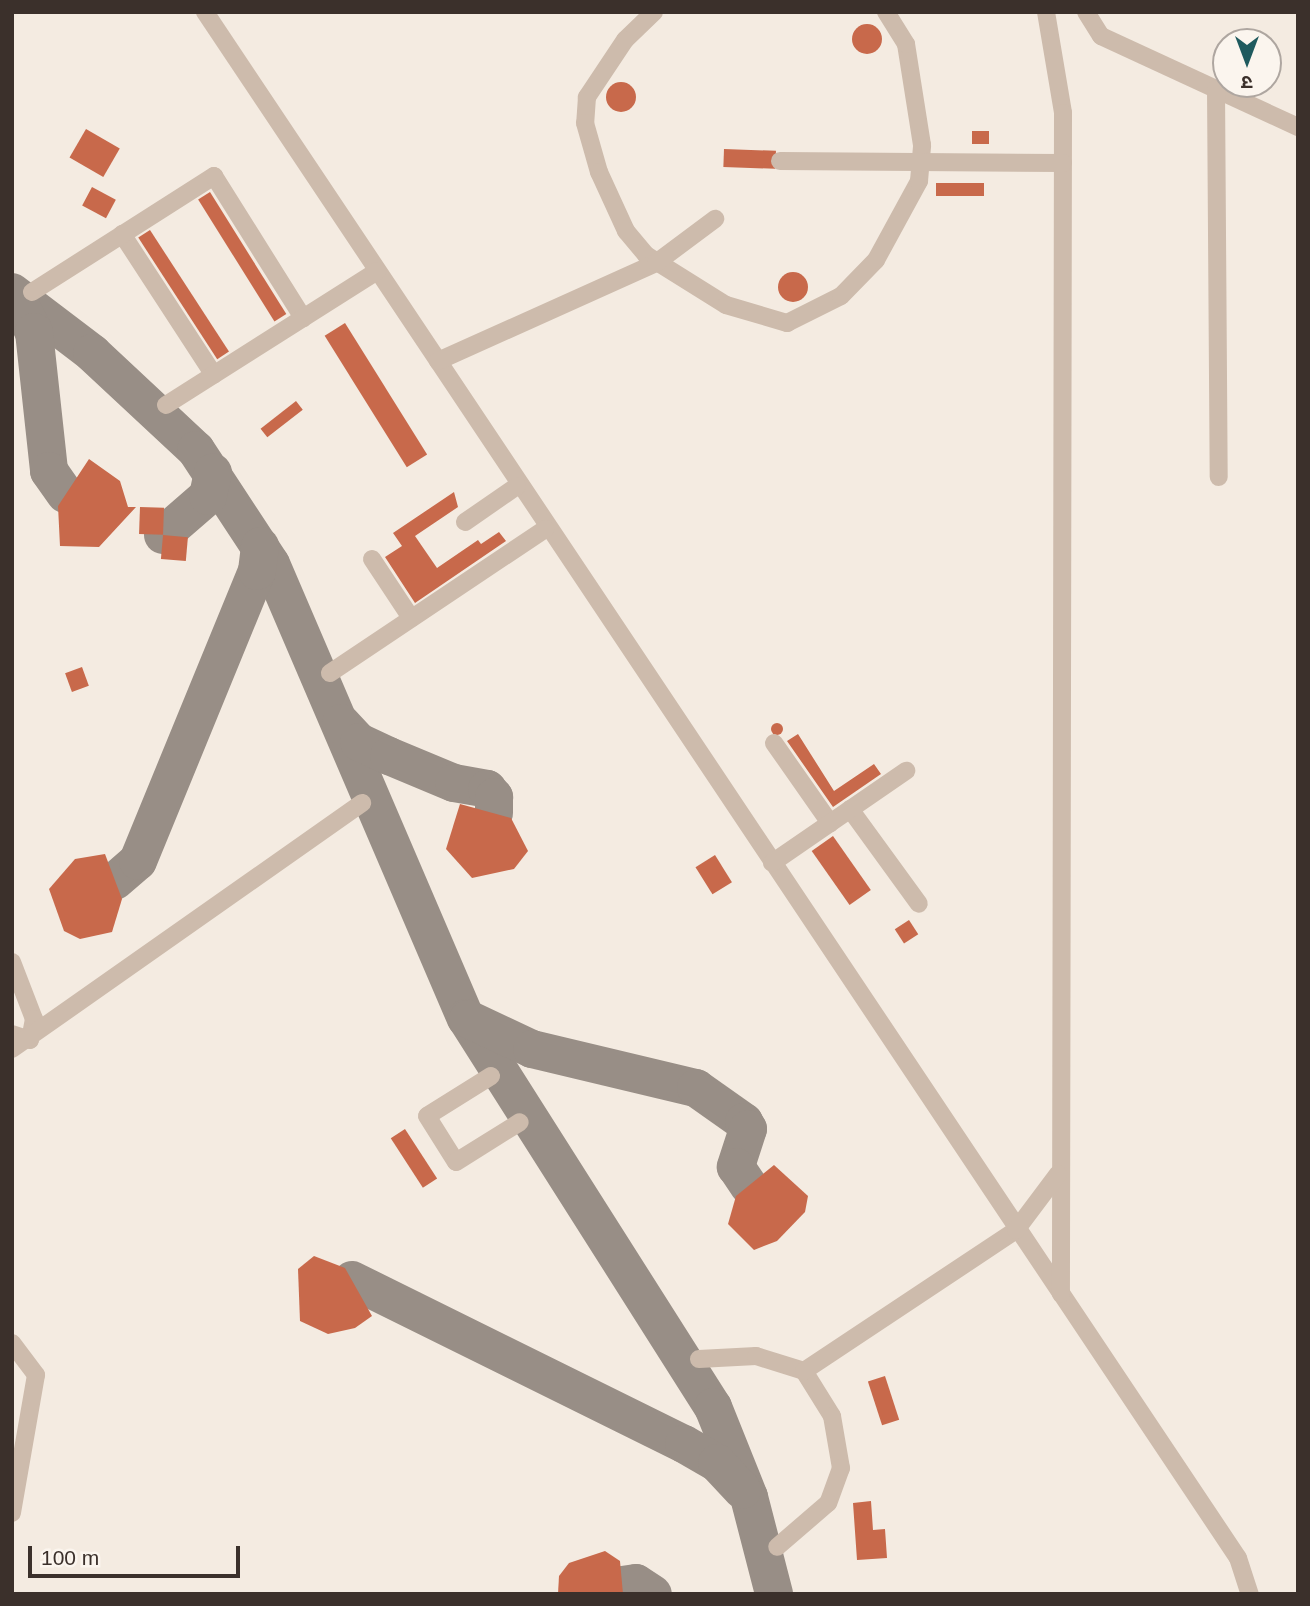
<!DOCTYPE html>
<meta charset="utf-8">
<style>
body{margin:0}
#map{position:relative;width:1310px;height:1606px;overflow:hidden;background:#f4ebe1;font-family:Helvetica,"Noto Sans Devanagari",sans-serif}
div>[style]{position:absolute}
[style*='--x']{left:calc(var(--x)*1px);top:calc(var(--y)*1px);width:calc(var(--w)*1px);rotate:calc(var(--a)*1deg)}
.taxiway>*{height:38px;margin:-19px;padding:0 19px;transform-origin:19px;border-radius:19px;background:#988e86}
.building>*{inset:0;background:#c8694b;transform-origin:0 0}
.round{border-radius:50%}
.minor>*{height:18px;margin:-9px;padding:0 9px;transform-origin:9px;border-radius:9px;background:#cdbbac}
span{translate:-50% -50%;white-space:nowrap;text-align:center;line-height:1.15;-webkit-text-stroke:6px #fbf5ee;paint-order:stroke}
.frame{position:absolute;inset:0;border:14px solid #3b302b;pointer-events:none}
.north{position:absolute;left:1212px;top:28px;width:70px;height:70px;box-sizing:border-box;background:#fbf5ee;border:2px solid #aea6a0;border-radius:50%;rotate:180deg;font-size:19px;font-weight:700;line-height:28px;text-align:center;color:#3b302b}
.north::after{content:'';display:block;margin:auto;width:24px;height:32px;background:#1f5a5e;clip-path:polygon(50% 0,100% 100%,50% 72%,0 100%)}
.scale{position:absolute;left:28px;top:1546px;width:212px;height:32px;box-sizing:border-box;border:4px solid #3b302b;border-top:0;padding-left:9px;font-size:21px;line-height:24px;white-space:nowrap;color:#3b302b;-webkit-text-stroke:5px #fbf5ee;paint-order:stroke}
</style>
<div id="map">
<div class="taxiway">
<div style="--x:12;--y:292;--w:101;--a:37.3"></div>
<div style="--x:92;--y:353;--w:142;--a:43"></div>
<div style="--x:196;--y:450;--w:136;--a:56.7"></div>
<div style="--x:271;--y:564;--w:494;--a:66.8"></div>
<div style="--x:466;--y:1018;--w:461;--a:57.6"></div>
<div style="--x:713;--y:1407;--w:97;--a:68.2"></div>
<div style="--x:749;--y:1497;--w:100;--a:75.5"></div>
<div style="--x:16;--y:297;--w:39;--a:63"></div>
<div style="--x:34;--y:332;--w:140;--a:83.8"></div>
<div style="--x:49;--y:471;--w:28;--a:55"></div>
<div style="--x:163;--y:535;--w:60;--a:-40.9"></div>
<div style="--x:208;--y:496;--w:24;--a:-78"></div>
<div style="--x:341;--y:723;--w:26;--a:47"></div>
<div style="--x:359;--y:742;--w:33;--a:25"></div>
<div style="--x:389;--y:756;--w:70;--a:22.6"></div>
<div style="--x:454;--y:783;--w:34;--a:10"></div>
<div style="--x:487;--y:789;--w:11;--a:49"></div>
<div style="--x:494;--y:797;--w:16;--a:90"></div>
<div style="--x:115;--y:881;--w:30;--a:-41"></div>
<div style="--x:138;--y:861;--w:313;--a:-67.7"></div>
<div style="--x:257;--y:571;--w:25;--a:-83"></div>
<div style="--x:468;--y:1019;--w:71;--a:25.1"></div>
<div style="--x:532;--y:1049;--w:169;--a:13.4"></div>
<div style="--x:696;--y:1088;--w:59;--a:35.3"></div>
<div style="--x:744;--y:1122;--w:8;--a:60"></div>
<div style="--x:748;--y:1129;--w:40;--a:108"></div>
<div style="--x:736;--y:1167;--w:23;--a:56"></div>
<div style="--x:352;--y:1280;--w:370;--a:26.3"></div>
<div style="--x:684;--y:1444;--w:38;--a:30"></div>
<div style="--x:717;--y:1463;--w:37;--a:47"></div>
<div style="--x:622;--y:1585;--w:14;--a:-8"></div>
<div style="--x:636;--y:1583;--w:20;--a:33"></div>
</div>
<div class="building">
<div class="round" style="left:852px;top:24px;width:30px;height:30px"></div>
<div class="round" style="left:606px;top:82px;width:30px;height:30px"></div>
<div style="left:86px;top:129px;width:39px;height:33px;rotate:30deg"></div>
<div style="left:972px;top:131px;width:17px;height:13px"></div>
<div style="left:724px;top:149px;width:52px;height:18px;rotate:2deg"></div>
<div style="left:936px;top:183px;width:48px;height:13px"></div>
<div style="left:92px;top:187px;width:27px;height:21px;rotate:28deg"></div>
<div style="left:210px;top:192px;width:144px;height:14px;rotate:58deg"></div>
<div style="left:150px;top:230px;width:145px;height:14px;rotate:57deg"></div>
<div class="round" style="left:778px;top:272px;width:30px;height:30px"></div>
<div style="left:345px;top:323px;width:155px;height:24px;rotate:58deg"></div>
<div style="left:296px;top:401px;width:11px;height:45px;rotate:52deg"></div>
<div style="clip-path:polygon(89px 459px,120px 481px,128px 507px,136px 507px,99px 547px,60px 546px,58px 506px)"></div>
<div style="clip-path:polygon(454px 492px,458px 507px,415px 536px,437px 568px,478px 540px,481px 544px,499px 532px,506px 541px,415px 603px,385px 557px,402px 546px,393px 533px)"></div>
<div style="left:140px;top:507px;width:24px;height:27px;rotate:2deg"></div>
<div style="left:163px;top:535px;width:25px;height:24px;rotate:5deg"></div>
<div style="left:82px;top:667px;width:20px;height:18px;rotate:70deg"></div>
<div class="round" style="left:771px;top:723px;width:12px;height:12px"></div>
<div style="clip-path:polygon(798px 734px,834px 791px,874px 764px,881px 774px,833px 807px,787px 741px)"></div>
<div style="clip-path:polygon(460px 804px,511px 818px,528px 851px,514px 869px,472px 878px,446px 849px)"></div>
<div style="left:833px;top:836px;width:66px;height:26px;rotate:55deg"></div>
<div style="clip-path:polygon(105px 854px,122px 899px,112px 932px,80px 939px,64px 931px,49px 889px,75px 859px)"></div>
<div style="left:715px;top:855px;width:32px;height:23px;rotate:58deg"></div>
<div style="left:909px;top:920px;width:17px;height:17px;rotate:57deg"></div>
<div style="left:405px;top:1129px;width:59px;height:17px;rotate:57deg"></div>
<div style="clip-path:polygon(774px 1165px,808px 1196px,805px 1212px,777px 1241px,754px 1250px,728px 1224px,736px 1196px)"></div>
<div style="clip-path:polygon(314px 1256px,345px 1268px,372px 1316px,355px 1328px,328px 1334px,300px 1321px,298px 1269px)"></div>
<div style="left:885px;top:1376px;width:46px;height:18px;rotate:72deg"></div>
<div style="clip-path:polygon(871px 1501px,873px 1530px,885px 1529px,887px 1558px,857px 1560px,853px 1503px)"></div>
<div style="clip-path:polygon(605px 1551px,620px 1561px,623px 1594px,558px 1594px,559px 1576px,569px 1563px)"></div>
</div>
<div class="minor">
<div style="--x:205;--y:12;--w:1859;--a:56.25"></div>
<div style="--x:1238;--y:1558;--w:38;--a:72"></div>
<div style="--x:654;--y:12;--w:40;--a:136"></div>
<div style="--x:625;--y:40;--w:69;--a:123.7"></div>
<div style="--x:587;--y:97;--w:26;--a:94"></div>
<div style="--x:585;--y:123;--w:51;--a:74.1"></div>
<div style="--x:599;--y:172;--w:65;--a:65.4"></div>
<div style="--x:626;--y:231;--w:31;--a:50"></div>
<div style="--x:646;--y:255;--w:94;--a:32"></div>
<div style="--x:726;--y:305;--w:64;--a:16.4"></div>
<div style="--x:787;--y:323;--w:60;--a:-26.6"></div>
<div style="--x:841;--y:296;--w:50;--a:-45.8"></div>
<div style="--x:876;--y:260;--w:90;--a:-61.4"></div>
<div style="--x:919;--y:181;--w:36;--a:-85"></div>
<div style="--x:922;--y:145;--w:102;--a:-99"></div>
<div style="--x:906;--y:44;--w:38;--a:-122"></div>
<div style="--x:1046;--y:12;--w:102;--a:80.4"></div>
<div style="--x:1063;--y:113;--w:1181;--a:90.1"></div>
<div style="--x:1086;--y:12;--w:28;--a:58"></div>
<div style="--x:1101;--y:36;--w:217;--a:24.8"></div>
<div style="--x:1216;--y:89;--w:388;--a:89.6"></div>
<div style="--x:780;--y:161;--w:283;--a:0.4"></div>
<div style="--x:122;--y:234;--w:168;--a:56.9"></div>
<div style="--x:32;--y:292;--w:216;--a:-32.5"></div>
<div style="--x:214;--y:176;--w:168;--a:57.9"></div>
<div style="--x:438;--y:361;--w:239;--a:-24.2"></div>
<div style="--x:656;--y:263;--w:74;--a:-36.7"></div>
<div style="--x:166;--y:405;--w:250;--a:-32.4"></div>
<div style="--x:465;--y:522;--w:63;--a:-34.7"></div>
<div style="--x:372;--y:559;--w:71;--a:56.5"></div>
<div style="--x:330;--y:673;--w:259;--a:-33.8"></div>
<div style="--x:774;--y:743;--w:98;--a:55"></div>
<div style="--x:850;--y:809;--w:117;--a:54"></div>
<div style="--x:772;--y:863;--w:163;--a:-34.5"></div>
<div style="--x:12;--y:962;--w:61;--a:68.9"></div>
<div style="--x:34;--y:1019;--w:21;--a:101"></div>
<div style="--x:30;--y:1040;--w:19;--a:-162"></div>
<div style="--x:12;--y:1049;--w:428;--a:-35.1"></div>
<div style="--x:491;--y:1076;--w:75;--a:148"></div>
<div style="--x:427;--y:1116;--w:54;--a:57.8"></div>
<div style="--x:456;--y:1162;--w:75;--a:-32"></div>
<div style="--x:12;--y:1343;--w:40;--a:53"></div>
<div style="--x:36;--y:1375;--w:140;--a:99.9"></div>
<div style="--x:699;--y:1359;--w:57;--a:-3"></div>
<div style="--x:756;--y:1356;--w:50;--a:17.4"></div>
<div style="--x:804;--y:1371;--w:53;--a:58.1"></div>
<div style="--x:832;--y:1416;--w:53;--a:80.2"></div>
<div style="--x:841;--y:1468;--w:37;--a:110"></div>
<div style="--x:828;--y:1503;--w:67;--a:139.2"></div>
<div style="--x:804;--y:1371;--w:255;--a:-33.6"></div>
<div style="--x:1016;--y:1230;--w:70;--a:-53.1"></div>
</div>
<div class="frame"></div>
<div class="north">उ</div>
<div class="scale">100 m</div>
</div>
